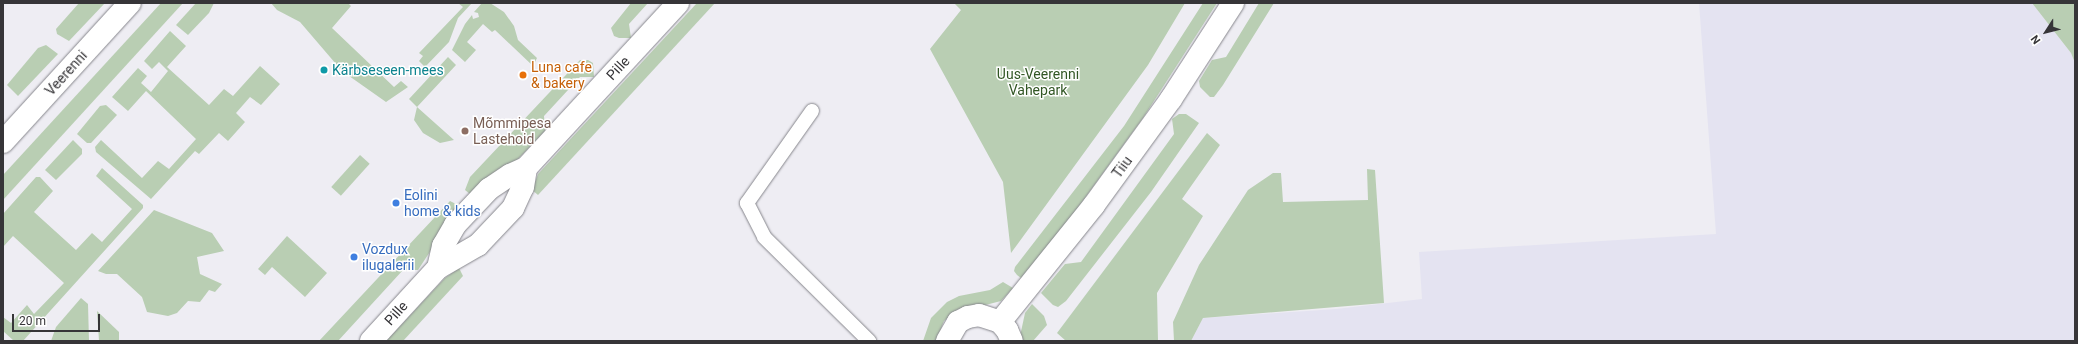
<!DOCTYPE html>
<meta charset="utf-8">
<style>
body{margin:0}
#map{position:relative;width:2078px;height:344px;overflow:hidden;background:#eeedf3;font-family:Roboto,sans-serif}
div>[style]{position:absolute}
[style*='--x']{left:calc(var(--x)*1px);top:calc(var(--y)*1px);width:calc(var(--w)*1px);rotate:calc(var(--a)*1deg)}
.built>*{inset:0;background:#e4e3f1}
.green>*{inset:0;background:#b9ceb3;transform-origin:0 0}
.roads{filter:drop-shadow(0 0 1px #86868c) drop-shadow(0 0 1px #86868c)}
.service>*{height:14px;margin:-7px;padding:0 7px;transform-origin:7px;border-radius:7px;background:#fff}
.minor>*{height:22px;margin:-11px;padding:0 11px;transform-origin:11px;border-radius:11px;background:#fff}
.tertiary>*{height:22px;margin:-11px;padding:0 11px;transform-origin:11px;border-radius:11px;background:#fff}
.dots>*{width:11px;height:11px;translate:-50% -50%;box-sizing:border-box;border:2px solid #fff;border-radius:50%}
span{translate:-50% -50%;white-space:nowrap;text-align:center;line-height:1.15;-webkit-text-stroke:3px #fff;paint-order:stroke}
.food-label{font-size:14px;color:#c56008}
.left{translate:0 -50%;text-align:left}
.street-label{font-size:14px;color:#363538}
.culture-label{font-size:14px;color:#0d838f}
.park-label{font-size:14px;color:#315624}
.education-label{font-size:14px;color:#785e54}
.shop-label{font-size:14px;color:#366cbe}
.frame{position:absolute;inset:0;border:4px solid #363538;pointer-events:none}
.north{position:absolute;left:2026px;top:12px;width:40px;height:40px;-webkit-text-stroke:3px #fff;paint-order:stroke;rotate:234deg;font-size:11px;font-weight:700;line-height:16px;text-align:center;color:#363538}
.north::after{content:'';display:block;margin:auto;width:14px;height:18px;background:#363538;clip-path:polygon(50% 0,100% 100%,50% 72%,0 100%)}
.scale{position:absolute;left:12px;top:314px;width:88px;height:18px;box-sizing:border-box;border:2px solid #363538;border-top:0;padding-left:5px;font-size:12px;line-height:14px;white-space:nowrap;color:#363538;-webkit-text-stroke:3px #fff;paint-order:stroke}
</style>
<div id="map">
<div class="built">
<div style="clip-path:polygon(1699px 3px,2032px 3px,2071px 53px,2075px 63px,2075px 341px,1191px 341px,1203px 318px,1336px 309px,1422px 299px,1419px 252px,1716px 234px)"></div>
</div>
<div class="green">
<div style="clip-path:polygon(79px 3px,105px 3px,69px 41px,57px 34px,56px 29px)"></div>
<div style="clip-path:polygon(161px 3px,183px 3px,3px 200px,3px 175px)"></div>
<div style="clip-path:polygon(196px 3px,214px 3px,209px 13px,188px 35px,176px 25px)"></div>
<div style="clip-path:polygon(271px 3px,348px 3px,351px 6px,332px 28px,394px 87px,401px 81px,408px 87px,386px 102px,342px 71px,300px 22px,277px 10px)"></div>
<div style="clip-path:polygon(458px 3px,472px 3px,458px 18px,449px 42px,425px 67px,419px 61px,423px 56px,419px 53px,463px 7px)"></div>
<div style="clip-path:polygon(482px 3px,490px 3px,504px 12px,514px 26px,518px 40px,537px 58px,533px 66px,495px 30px,492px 32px,483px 24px,467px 42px,476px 50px,465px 62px,452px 50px,465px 24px,472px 15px,473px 19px,479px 17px,478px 13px,474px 12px)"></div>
<div style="clip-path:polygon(631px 3px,648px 3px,629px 24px,631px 38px,619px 38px,614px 36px,611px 28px)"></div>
<div style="clip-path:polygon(697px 3px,715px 3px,538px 195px,532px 190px,538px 174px)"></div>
<div style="clip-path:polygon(954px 3px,1185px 3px,1148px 65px,1011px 253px,1003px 182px,930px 49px,961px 10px)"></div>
<div style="clip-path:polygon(1203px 3px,1217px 3px,1143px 118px,1074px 213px,1021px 278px,1017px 275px,1014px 271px,1015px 267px,1124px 126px)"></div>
<div style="clip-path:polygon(1259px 3px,1274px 3px,1223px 85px,1214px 97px,1210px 97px,1200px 87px,1199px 81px,1212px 60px,1226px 57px)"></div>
<div style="clip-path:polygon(2032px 3px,2075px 3px,2075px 63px,2071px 53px)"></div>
<div style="clip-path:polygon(170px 31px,186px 46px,167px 67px,209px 105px,224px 89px,233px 96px,260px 66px,280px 84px,261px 105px,250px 97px,236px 113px,245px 122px,228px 141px,219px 133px,199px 154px,195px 151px,151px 199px,96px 152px,95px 147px,101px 140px,142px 178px,158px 161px,169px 169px,196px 139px,146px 91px,128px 111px,112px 97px,138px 68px,147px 76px,141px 83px,151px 92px,168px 71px,159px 62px,152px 69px,144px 61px)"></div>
<div style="clip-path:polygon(46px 45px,58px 54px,18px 96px,7px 85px,38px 48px)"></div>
<div style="clip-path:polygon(448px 57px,456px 65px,417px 107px,454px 140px,440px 143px,423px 133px,414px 120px,417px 107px,409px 99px)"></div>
<div style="clip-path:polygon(580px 60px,588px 60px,593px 63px,594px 77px,580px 77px,544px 116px,545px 131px,518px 159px,470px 194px,465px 190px,470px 177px)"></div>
<div style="clip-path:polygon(106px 105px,117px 115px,91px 143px,87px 143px,77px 134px,100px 106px)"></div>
<div style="clip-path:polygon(1179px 114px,1186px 114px,1199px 123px,1151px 192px,1066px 301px,1058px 307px,1053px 305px,1041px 293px,1065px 264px,1081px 262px,1174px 134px,1172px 119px)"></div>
<div style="clip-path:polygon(1207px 133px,1220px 145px,1182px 199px,1203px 216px,1157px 293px,1158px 341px,1066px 341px,1057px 333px)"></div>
<div style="clip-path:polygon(73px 140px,82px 149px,82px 154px,56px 180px,45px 170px)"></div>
<div style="left:360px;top:155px;width:13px;height:43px;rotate:42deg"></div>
<div style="clip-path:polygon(102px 168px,143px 205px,143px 208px,23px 341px,14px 341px,3px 331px,3px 317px,11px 323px,27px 305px,34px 314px,64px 283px,13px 236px,3px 247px,3px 214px,36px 177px,40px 177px,53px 191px,34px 212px,76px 250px,92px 233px,102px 242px,132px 209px,96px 176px)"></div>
<div style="clip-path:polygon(1367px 169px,1375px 170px,1384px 303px,1203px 318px,1191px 341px,1174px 341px,1173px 322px,1199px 265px,1248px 190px,1273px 173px,1281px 173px,1283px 202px,1368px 200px)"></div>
<div style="clip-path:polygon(450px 201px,460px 206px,418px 270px,403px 270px,338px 341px,319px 341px)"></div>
<div style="clip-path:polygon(154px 210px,212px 233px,224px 251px,197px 257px,200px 274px,222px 284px,215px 292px,209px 290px,200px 302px,188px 301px,177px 313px,168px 316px,147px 312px,142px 297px,117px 274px,106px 274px,98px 271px)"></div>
<div style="clip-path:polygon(287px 236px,327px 273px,305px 297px,272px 267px,265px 275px,258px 269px)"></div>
<div style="clip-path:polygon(459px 268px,463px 276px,403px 341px,386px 341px,445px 278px)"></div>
<div style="clip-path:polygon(1003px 282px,1013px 288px,1001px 301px,954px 313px,944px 321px,936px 341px,923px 341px,931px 318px,947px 302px,959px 296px,990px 290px)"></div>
<div style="clip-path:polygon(81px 298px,88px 304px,89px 341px,51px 341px,56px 327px)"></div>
<div style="clip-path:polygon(1032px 304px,1044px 316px,1047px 325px,1033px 341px,1019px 341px,1025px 313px)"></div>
<div style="clip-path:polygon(97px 311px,119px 332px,119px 341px,99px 341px)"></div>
</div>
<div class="roads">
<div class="service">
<div style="--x:812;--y:111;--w:113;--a:125.2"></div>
<div style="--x:747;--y:203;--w:38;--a:63"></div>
<div style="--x:764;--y:237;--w:148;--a:44.7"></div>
</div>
<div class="minor">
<div style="--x:438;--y:268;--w:23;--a:-77"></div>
<div style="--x:443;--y:246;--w:24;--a:-60"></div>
<div style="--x:455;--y:225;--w:50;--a:-46.6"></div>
<div style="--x:489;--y:189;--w:25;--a:-34"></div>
<div style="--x:510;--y:175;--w:17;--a:-24"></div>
<div style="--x:526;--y:168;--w:224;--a:-47.3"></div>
<div style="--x:1000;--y:322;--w:150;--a:-51.2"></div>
<div style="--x:1094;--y:205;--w:131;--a:-54"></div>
<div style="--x:1171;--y:99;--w:114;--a:-57.1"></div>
<div style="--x:371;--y:341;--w:99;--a:-47.5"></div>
<div style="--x:438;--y:268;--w:46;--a:-29.9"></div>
<div style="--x:478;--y:245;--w:51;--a:-46.6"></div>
<div style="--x:513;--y:208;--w:23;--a:-65"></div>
<div style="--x:523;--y:187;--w:19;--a:-81"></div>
<div style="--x:947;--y:341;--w:22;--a:-60"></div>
<div style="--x:958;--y:322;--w:11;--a:-27"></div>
<div style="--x:968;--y:317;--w:11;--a:-10"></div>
<div style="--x:979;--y:315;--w:22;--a:18"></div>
<div style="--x:1000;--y:322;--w:11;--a:49"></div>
<div style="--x:1007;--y:330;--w:12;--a:66"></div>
</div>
<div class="tertiary">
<div style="--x:3;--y:142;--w:188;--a:-47.6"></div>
</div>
</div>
<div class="dots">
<div style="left:324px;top:70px;background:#0f9aa8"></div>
<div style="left:523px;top:75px;background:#e8710a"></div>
<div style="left:465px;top:131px;background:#8d6e63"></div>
<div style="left:396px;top:203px;background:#3f7fe0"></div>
<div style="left:354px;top:257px;background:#3f7fe0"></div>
</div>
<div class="food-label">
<span class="left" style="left:531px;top:75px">Luna cafe<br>&amp; bakery</span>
</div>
<div class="street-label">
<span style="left:618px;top:68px;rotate:-47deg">Pille</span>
<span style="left:66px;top:73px;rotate:-48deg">Veerenni</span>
<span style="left:1122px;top:167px;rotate:-54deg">Tiiu</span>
<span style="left:396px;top:313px;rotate:-48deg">Pille</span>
</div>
<div class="culture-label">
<span class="left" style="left:332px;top:70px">Kärbseseen-mees</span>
</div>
<div class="park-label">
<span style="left:1038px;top:82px">Uus-Veerenni<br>Vahepark</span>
</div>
<div class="education-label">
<span class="left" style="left:473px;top:131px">Mõmmipesa<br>Lastehoid</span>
</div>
<div class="shop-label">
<span class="left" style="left:404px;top:203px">Eolini<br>home &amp; kids</span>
<span class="left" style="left:362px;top:257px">Vozdux<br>ilugalerii</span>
</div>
<div class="frame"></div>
<div class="north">N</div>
<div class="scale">20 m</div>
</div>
